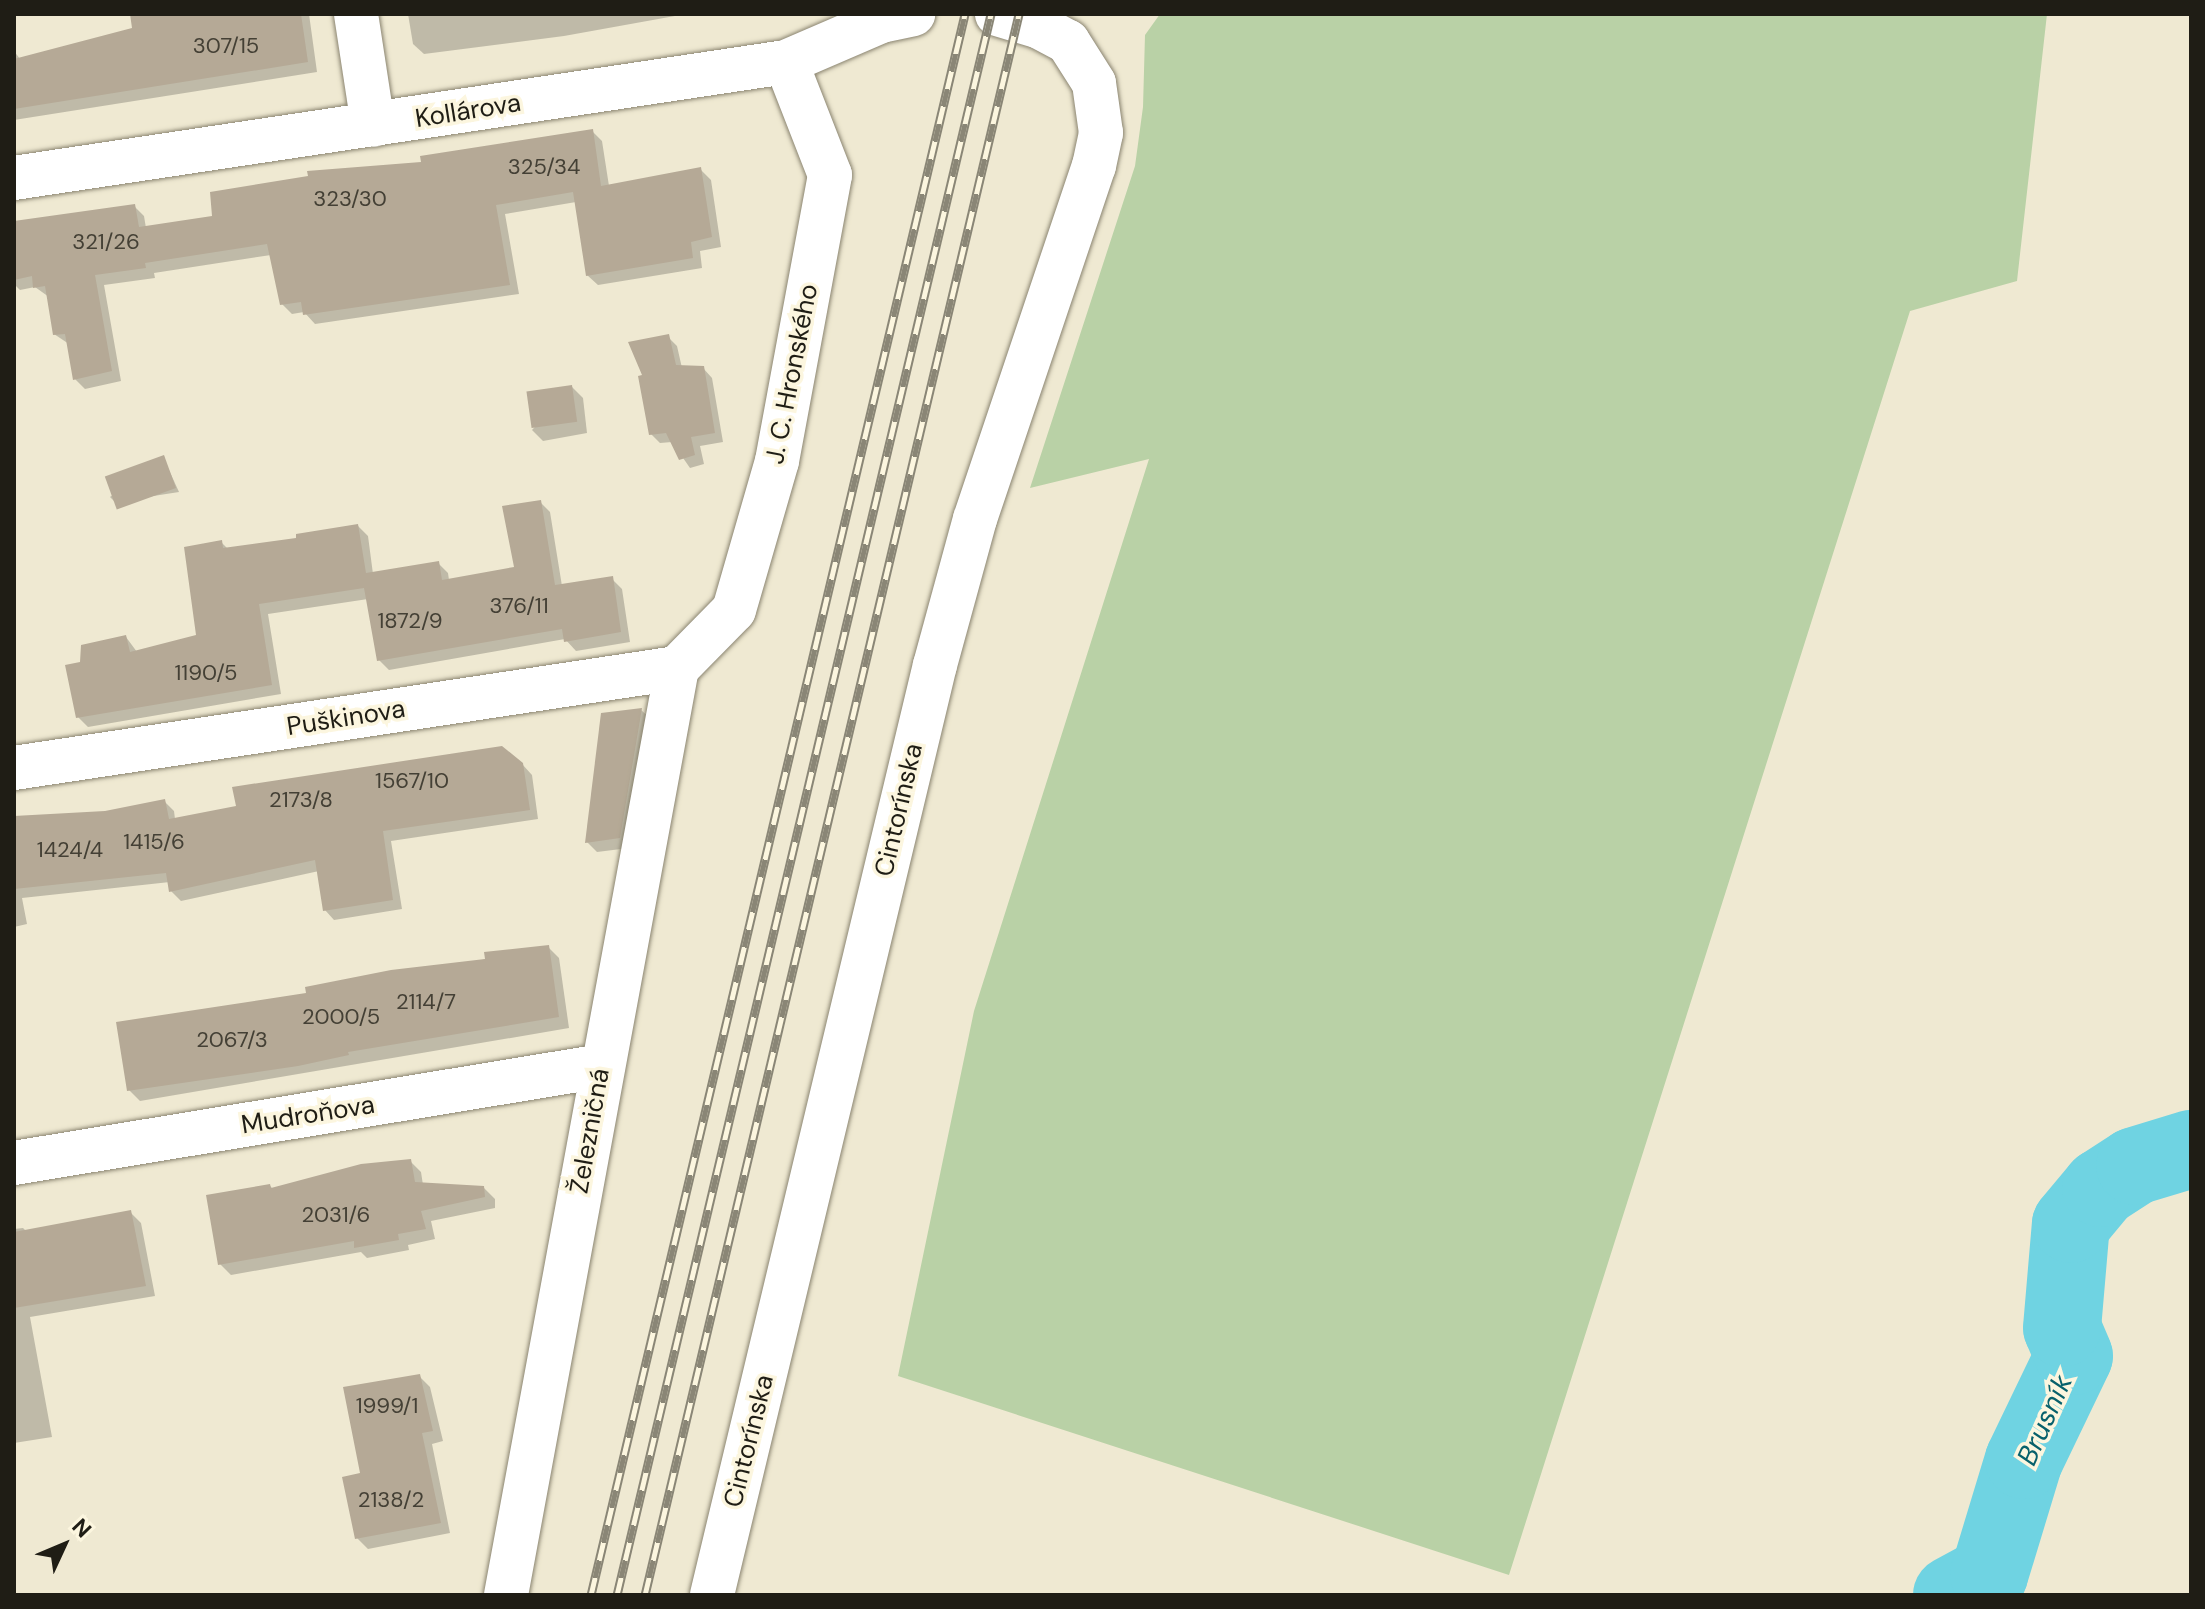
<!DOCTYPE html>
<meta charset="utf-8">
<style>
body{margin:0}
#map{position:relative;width:2205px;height:1609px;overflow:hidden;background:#efe9d2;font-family:"DM Sans",sans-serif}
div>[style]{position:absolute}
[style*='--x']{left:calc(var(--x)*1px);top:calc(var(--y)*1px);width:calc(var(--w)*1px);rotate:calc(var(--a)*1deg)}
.green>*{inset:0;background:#b9d1a6}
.shadow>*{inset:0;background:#0003}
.river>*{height:78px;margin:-39px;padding:0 39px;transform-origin:39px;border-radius:39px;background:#6fd3e2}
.building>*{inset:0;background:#b5a996;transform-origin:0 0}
.roads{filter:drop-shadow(0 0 2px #8a8470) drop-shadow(0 0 2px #8a8470)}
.street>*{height:44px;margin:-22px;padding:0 22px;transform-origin:22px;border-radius:22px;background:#fff}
.rail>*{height:9px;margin-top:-4.5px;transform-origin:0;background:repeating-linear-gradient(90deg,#fcf6df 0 18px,#8a8676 0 36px);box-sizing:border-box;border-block:2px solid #8a8676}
span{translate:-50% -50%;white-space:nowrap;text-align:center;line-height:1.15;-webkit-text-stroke:7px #fcf6df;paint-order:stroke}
.number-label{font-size:22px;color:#444035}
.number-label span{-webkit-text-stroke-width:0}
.street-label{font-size:26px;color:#1f1d15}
.water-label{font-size:28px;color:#08616c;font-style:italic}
.frame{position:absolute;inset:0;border:16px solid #1f1d15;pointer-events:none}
.north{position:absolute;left:24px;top:1505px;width:80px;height:80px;-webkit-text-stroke:6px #fcf6df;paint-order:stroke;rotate:46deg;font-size:22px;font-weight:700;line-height:32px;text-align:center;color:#1f1d15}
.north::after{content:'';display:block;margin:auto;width:28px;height:36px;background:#1f1d15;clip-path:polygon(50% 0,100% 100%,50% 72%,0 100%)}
</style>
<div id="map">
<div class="green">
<div style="clip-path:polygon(1160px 14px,2047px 14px,2017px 281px,1910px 311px,1509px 1575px,898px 1376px,974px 1011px,1149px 459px,1030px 488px,1135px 166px,1143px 107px,1145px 35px)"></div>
</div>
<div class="shadow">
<div style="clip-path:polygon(143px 14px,309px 14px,317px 72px,14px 120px,14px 51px,20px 59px,134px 30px)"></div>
<div style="clip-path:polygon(408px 14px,686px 14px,564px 36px,424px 54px,413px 44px)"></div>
<div style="clip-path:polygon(592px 131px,602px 141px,609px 186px,701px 170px,711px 180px,721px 247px,700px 251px,702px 268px,598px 285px,587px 275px,576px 202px,505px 214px,519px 294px,315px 324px,304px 312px,292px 314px,282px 304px,271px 255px,154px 273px,155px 278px,104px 285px,121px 381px,85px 389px,75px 379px,69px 344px,54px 334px,49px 297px,35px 287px,20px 290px,14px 284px,14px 222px,134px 206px,144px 216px,146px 228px,214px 218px,424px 164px)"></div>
<div style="clip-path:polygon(668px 337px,677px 346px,682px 368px,703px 368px,712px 378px,723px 442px,700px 446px,704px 464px,690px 468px,672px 442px,660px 443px,651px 434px,645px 377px)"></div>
<div style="clip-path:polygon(572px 387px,583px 398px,587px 433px,543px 441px,532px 430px)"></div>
<div style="clip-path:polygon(163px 457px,179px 492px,115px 502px,110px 497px)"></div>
<div style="clip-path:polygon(540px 502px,550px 512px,562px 586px,612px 579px,622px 589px,630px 642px,576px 651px,565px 639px,389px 670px,379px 660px,368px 599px,268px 614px,281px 694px,88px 727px,78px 717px,126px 637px,137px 652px,198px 636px,221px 542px,228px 549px,299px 540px,358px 526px,368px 536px,373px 574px,438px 563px,448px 573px,449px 580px,516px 569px)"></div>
<div style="clip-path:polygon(641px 710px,651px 719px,629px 848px,597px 852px,587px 842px)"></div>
<div style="clip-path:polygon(522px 764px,532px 775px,538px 819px,391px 841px,402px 909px,334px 920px,325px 910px,319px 871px,181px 901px,171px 891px,170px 882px,22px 898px,27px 924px,14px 927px,14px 858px,105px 813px,164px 801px,174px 811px,175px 819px)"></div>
<div style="clip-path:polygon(548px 947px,559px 958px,569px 1028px,140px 1101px,129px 1090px,309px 994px)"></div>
<div style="clip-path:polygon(410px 1161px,421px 1172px,423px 1185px,484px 1188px,495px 1199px,495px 1208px,431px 1221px,435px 1239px,408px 1245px,409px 1250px,367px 1258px,361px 1252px,231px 1275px,220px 1264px,270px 1186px,273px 1189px)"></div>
<div style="clip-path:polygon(130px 1212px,141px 1223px,155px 1296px,30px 1317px,52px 1437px,14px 1443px,14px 1229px,23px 1228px,27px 1232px)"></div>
<div style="clip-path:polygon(419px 1376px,430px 1387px,443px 1441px,432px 1444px,450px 1533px,368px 1549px,357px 1538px,362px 1475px)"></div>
</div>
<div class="river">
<div style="--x:1952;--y:1595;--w:42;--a:-28.4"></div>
<div style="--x:1989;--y:1575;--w:120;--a:-73.1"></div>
<div style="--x:2024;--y:1460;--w:115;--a:-64.3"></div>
<div style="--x:2074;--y:1356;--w:30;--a:-113"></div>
<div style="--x:2062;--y:1328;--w:104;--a:-85.1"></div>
<div style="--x:2071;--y:1224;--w:47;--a:-50.2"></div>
<div style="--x:2101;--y:1188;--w:40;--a:-32.9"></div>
<div style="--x:2135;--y:1166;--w:59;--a:-16.9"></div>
</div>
<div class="building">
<div style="clip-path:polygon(130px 14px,301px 14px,308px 62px,14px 109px,14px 59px,132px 28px)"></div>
<div style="clip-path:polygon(593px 129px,601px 186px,701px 167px,712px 237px,691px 242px,693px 258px,586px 276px,573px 192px,496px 205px,510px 285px,303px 315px,301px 302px,280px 305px,267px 244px,145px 263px,146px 268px,95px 275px,112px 371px,73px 380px,65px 334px,53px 335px,45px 286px,33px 288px,32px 276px,14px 280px,14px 221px,135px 204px,139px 227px,212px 216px,210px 192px,308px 176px,307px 171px,421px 162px,420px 156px)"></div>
<div style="clip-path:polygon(669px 334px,676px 365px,704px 366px,715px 433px,691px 437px,695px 455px,679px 460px,666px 433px,649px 435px,638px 376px,642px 375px,628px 342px)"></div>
<div style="left:572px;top:385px;width:37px;height:46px;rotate:82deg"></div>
<div style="left:164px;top:455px;width:35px;height:63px;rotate:70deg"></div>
<div style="clip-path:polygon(541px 500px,555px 585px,613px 576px,621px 632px,564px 642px,562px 629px,377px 661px,364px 588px,259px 604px,272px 685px,76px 718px,65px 665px,80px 662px,81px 645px,126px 635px,130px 652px,196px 635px,184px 547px,222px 540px,223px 548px,296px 538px,296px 534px,358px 524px,366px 573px,439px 561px,442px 580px,514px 567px,502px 506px)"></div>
<div style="clip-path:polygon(642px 708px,620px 838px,585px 843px,601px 713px)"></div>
<div style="clip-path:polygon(502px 746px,523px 763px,530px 810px,383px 831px,393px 900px,323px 911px,315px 860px,169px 892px,166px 873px,14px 889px,14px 816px,105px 811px,165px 799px,169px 819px,236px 806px,232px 787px)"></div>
<div style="clip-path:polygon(549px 945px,559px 1017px,348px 1052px,349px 1055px,298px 1066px,127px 1091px,116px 1022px,306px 993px,305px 987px,391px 970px,485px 959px,484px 952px)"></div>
<div style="clip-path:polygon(411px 1159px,415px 1182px,484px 1186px,485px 1197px,421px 1211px,426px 1229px,398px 1234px,399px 1240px,354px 1248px,354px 1241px,218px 1265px,206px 1195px,270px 1184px,271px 1188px,361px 1164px)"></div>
<div style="clip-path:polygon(131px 1210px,146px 1286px,14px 1308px,14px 1232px)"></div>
<div style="clip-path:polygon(420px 1374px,433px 1431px,422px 1433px,441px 1523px,355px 1539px,342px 1477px,360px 1473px,343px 1387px)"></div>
</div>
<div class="roads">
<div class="street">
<div style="--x:356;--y:14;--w:112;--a:81.3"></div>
<div style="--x:14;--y:178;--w:781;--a:-8.55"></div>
<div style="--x:786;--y:62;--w:103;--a:-23.3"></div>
<div style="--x:881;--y:21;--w:33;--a:-12"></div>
<div style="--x:677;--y:668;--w:81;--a:-45.5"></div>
<div style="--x:734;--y:610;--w:155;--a:-73.9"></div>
<div style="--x:777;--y:461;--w:291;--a:-79.5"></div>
<div style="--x:830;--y:175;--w:121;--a:-111.3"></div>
<div style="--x:14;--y:768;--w:670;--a:-8.58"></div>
<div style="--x:14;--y:1163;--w:596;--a:-9.37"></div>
<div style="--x:506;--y:1595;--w:943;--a:-79.55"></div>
<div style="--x:712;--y:1595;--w:956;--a:-76.52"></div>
<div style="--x:935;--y:665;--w:151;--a:-74.7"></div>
<div style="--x:975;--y:519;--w:373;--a:-71.4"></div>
<div style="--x:1094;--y:166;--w:34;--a:-78"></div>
<div style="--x:1101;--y:133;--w:50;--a:-98"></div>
<div style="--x:1094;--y:83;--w:49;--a:-122.4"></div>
<div style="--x:1068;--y:42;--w:32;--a:-152"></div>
<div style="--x:1040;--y:27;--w:45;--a:-163.2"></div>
</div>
</div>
<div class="rail">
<div style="--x:591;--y:1595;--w:1625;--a:-76.69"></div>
<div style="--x:617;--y:1595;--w:1625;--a:-76.69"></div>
<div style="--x:645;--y:1595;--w:1625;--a:-76.69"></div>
</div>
<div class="number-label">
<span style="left:226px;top:46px">307/15</span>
<span style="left:544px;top:167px">325/34</span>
<span style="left:350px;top:199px">323/30</span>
<span style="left:106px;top:242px">321/26</span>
<span style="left:519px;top:606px">376/11</span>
<span style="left:410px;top:621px">1872/9</span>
<span style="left:206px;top:673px">1190/5</span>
<span style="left:412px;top:781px">1567/10</span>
<span style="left:301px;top:800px">2173/8</span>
<span style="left:154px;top:842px">1415/6</span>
<span style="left:70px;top:850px">1424/4</span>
<span style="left:426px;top:1002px">2114/7</span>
<span style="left:341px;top:1017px">2000/5</span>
<span style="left:232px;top:1040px">2067/3</span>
<span style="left:336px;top:1215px">2031/6</span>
<span style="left:387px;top:1406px">1999/1</span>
<span style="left:391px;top:1500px">2138/2</span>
</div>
<div class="street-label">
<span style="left:468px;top:111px;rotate:-9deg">Kollárova</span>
<span style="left:792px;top:374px;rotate:-79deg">J. C. Hronského</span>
<span style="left:346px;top:718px;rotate:-9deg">Puškinova</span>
<span style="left:899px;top:810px;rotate:-77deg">Cintorínska</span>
<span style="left:308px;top:1115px;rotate:-9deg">Mudroňova</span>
<span style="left:590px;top:1131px;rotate:-80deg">Železničná</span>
<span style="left:749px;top:1441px;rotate:-76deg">Cintorínska</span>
</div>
<div class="water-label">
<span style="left:2045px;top:1420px;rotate:-66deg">Brusník</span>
</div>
<div class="frame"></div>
<div class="north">N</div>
</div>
